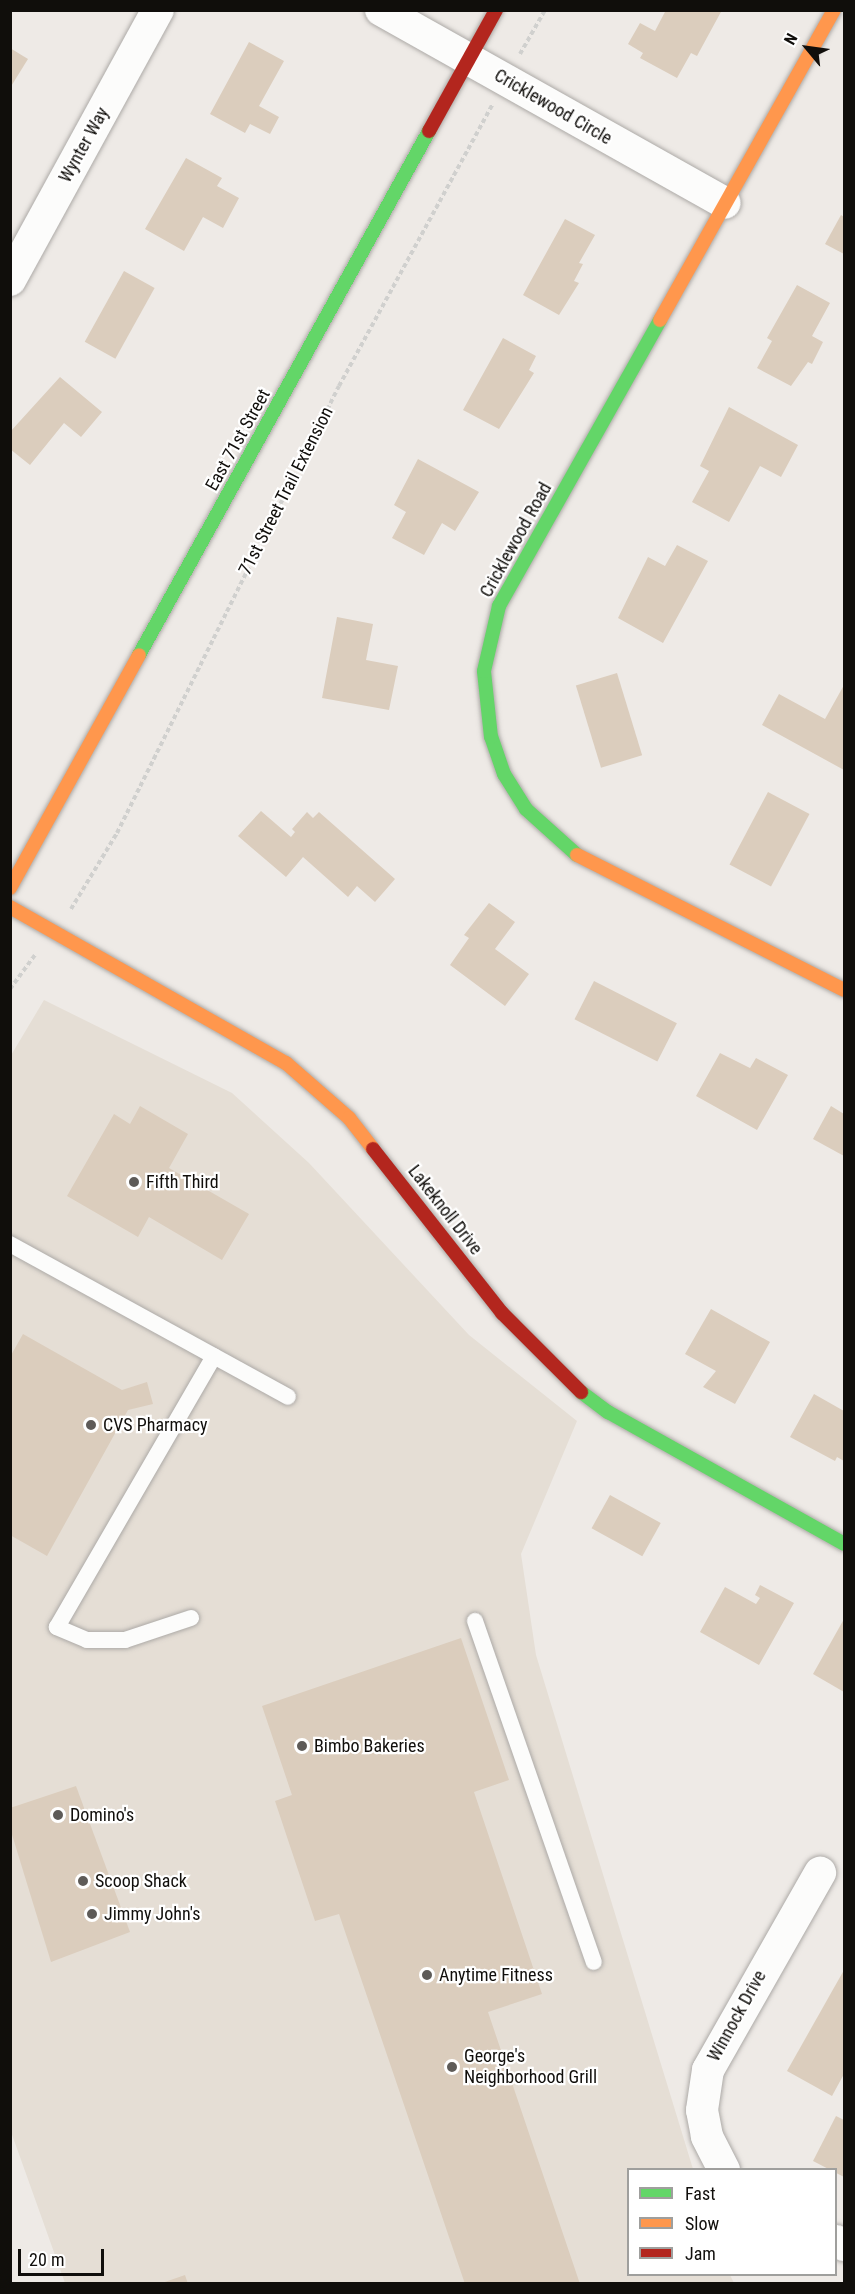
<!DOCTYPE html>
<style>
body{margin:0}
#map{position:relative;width:855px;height:2294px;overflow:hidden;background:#eeeae6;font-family:"Roboto Condensed",sans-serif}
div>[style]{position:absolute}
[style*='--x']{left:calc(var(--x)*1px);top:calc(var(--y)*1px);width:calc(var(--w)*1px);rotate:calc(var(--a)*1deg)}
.built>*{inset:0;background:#e5ded5}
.building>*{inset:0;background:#dbcdbd;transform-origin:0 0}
.path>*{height:4px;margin-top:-2px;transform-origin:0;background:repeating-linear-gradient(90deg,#d0d0ce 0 4.5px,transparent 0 7.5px)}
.roads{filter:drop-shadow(0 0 2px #adaaa7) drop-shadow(0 0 2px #adaaa7)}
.lane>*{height:16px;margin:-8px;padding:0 8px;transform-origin:8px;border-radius:8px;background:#fcfcfb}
.street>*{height:32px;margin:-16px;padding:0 16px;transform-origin:16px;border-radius:16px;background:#fcfcfb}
.fast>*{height:14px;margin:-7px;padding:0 7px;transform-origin:7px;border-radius:7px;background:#63d668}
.slow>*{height:14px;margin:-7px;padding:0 7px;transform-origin:7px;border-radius:7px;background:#ff974d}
.jam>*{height:14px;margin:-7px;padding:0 7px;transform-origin:7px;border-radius:7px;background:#b3261e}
.dots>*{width:16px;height:16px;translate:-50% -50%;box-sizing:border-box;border:3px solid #fff;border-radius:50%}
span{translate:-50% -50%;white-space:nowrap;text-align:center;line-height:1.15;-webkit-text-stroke:4.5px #fff;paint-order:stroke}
.street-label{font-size:18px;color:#100e0b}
.poi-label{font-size:18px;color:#100e0b}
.left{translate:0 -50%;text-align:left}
.frame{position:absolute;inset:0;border:12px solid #100e0b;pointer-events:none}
.legend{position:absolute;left:627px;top:2168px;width:210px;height:108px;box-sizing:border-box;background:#fff;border:2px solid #9f9f9d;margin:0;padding:8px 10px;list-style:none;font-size:18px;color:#100e0b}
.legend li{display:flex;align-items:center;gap:12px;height:30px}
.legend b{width:30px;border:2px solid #9f9f9d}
.north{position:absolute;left:777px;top:18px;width:60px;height:60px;-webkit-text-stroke:4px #fff;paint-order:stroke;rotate:299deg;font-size:16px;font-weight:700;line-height:24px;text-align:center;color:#100e0b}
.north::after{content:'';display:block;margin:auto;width:21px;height:27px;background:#100e0b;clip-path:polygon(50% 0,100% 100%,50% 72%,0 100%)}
.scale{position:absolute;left:18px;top:2249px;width:86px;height:27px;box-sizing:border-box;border:3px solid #100e0b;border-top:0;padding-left:8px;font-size:18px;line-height:21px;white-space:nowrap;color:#100e0b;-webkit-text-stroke:4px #fff;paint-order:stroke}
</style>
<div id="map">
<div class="built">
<div style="clip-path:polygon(44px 1000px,232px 1093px,309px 1163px,469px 1335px,577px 1421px,521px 1554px,536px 1655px,693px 2169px,628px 2170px,628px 2274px,730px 2275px,734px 2283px,65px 2283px,10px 2129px,10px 1057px)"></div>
</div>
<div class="building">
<div style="clip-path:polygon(666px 10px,722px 10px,697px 56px,691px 53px,677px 78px,640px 58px,643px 53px,628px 44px,640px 23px,655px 31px)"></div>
<div style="clip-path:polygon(249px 42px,284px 61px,259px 106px,279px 117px,270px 134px,250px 124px,245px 133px,210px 114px)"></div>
<div style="clip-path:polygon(10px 48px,28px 59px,10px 88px)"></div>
<div style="clip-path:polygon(186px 158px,222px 178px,217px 186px,239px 198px,223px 228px,203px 217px,184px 251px,145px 229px)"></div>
<div style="clip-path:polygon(841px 215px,844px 217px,844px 254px,825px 244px)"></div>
<div style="clip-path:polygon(565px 219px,595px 235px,579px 263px,583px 264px,574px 281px,579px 283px,559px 315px,523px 295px)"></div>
<div style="left:124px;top:271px;width:35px;height:81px;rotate:29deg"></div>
<div style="clip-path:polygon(797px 285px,830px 303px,812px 336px,823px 342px,812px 364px,808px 362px,791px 386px,757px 368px,772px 341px,767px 338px)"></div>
<div style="clip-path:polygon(503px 338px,536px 356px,529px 370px,534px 373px,499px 429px,463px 410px)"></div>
<div style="clip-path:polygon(60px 377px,102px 412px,81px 437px,64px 423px,30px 465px,10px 449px,10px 432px)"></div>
<div style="clip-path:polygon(729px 407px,798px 445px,781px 477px,760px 466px,729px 522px,692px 502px,709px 471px,700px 466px)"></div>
<div style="clip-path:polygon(418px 459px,479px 492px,455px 531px,442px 523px,424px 555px,392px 538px,406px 512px,394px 505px)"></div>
<div style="clip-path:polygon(677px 545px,708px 561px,663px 643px,618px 618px,648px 557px,665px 566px)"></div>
<div style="clip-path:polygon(337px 617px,373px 624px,366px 660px,398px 666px,389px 710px,322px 698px)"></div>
<div style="left:617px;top:673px;width:86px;height:43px;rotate:73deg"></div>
<div style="clip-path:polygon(844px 685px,844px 770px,762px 725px,779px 694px,825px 719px)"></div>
<div style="left:768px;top:792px;width:47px;height:82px;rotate:28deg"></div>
<div style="clip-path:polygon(261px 811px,291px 837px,295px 832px,292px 829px,307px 812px,313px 818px,319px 812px,395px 879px,375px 902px,357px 886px,348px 897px,303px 857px,286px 877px,238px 836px)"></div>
<div style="clip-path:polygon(489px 903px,515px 922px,495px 949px,529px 974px,505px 1006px,450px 965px,469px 938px,464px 935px)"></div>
<div style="left:594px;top:981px;width:93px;height:43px;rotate:27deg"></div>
<div style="clip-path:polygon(720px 1053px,750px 1068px,756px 1058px,788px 1075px,757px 1130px,696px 1096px)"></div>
<div style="clip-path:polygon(140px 1106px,188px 1134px,169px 1168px,249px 1214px,222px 1260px,149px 1217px,138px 1237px,67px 1196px,114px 1114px,130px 1124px)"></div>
<div style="clip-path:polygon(831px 1106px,844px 1114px,844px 1156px,813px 1139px)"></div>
<div style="clip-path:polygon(711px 1309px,770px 1342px,735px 1404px,703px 1387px,716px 1371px,685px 1354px)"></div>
<div style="clip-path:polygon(23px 1334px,122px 1390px,147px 1382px,153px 1404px,128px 1410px,47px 1556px,10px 1535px,10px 1357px)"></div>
<div style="clip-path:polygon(814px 1394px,844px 1411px,844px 1461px,837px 1457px,835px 1461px,790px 1437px)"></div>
<div style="left:610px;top:1495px;width:58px;height:38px;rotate:29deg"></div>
<div style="clip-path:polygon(760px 1585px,794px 1603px,759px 1665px,700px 1632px,725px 1587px,756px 1604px,760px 1598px,755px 1595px)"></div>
<div style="clip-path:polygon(844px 1619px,844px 1692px,813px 1674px)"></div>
<div style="clip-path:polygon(461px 1638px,509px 1780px,474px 1792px,542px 1994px,488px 2012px,580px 2284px,465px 2284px,339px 1914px,315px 1921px,275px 1801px,292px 1795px,262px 1706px)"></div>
<div style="clip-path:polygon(76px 1786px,130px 1932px,51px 1962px,10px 1828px,10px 1808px)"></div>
<div style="clip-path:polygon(844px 1970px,844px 2074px,832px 2096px,787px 2071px)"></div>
<div style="clip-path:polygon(836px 2116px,844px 2120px,844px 2177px,813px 2161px)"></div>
<div style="clip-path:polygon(185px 2275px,188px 2284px,162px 2284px,162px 2283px)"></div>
</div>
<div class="path">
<div style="--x:520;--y:54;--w:51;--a:-60.4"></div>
<div style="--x:71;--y:909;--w:89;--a:-58.8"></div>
<div style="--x:117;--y:833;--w:499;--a:-63.6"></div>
<div style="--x:339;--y:386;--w:320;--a:-61.4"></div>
<div style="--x:10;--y:989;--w:42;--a:-53.7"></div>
</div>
<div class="roads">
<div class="lane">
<div style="--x:10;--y:1244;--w:317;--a:28.8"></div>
<div style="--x:191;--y:1618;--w:70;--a:161.6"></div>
<div style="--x:125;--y:1640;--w:38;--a:180"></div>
<div style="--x:87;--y:1640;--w:33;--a:-157"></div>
<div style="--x:57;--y:1627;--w:313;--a:-59.9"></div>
<div style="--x:475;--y:1621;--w:361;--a:70.8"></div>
</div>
<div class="street">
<div style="--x:381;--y:10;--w:394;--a:29.3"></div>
<div style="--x:10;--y:280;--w:308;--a:-61.3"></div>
<div style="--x:724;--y:2170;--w:38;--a:-117"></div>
<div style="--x:707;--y:2136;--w:26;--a:-101"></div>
<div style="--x:702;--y:2110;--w:40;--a:-81.5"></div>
<div style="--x:708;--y:2070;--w:227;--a:-60.4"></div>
<div style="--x:836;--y:2241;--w:9;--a:27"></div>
</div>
<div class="fast">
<div style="--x:139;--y:655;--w:599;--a:-61.04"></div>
<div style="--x:577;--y:855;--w:69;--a:-138"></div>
<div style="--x:526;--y:809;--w:41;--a:-122.2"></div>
<div style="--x:504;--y:774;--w:39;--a:-109"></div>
<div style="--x:491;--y:737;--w:66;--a:-96.1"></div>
<div style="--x:484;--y:671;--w:67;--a:-77"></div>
<div style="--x:499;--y:606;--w:328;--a:-60.6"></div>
<div style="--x:581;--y:1392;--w:34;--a:37"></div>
<div style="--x:608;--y:1412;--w:270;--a:29.2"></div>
</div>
<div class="slow">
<div style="--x:660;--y:320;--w:355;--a:-60.7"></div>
<div style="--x:577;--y:855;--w:299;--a:26.8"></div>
<div style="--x:10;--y:888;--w:266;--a:-61"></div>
<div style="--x:10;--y:907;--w:317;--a:29.5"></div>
<div style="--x:286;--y:1063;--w:84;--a:41.1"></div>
<div style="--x:349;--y:1118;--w:39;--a:52"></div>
</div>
<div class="jam">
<div style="--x:429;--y:131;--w:138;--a:-61"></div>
<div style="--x:373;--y:1149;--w:209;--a:51.8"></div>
<div style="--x:502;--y:1313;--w:112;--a:45"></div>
</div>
</div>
<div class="dots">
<div style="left:134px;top:1182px;background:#5e5b58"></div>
<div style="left:91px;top:1425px;background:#5e5b58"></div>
<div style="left:302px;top:1746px;background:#5e5b58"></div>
<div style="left:58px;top:1815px;background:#5e5b58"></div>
<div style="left:83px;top:1881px;background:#5e5b58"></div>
<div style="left:92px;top:1914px;background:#5e5b58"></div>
<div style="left:427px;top:1975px;background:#5e5b58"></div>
<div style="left:452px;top:2067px;background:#5e5b58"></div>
</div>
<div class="street-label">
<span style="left:553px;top:107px;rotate:30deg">Cricklewood Circle</span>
<span style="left:84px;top:145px;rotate:-61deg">Wynter Way</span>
<span style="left:238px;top:440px;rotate:-61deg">East 71st Street</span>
<span style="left:286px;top:491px;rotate:-63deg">71st Street Trail Extension</span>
<span style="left:516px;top:540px;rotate:-61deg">Cricklewood Road</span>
<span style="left:445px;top:1210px;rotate:52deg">Lakeknoll Drive</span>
<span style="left:737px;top:2016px;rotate:-61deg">Winnock Drive</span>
</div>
<div class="poi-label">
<span class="left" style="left:146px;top:1182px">Fifth Third</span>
<span class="left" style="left:103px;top:1425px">CVS Pharmacy</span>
<span class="left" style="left:314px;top:1746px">Bimbo Bakeries</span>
<span class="left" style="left:70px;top:1815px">Domino's</span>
<span class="left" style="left:95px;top:1881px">Scoop Shack</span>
<span class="left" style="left:104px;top:1914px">Jimmy John's</span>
<span class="left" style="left:439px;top:1975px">Anytime Fitness</span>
<span class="left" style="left:464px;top:2067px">George's<br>Neighborhood Grill</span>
</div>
<div class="frame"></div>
<ul class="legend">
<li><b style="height:8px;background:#63d668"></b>Fast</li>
<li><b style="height:8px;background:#ff974d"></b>Slow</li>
<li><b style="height:8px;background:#b3261e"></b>Jam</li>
</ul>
<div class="north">N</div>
<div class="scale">20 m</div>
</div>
